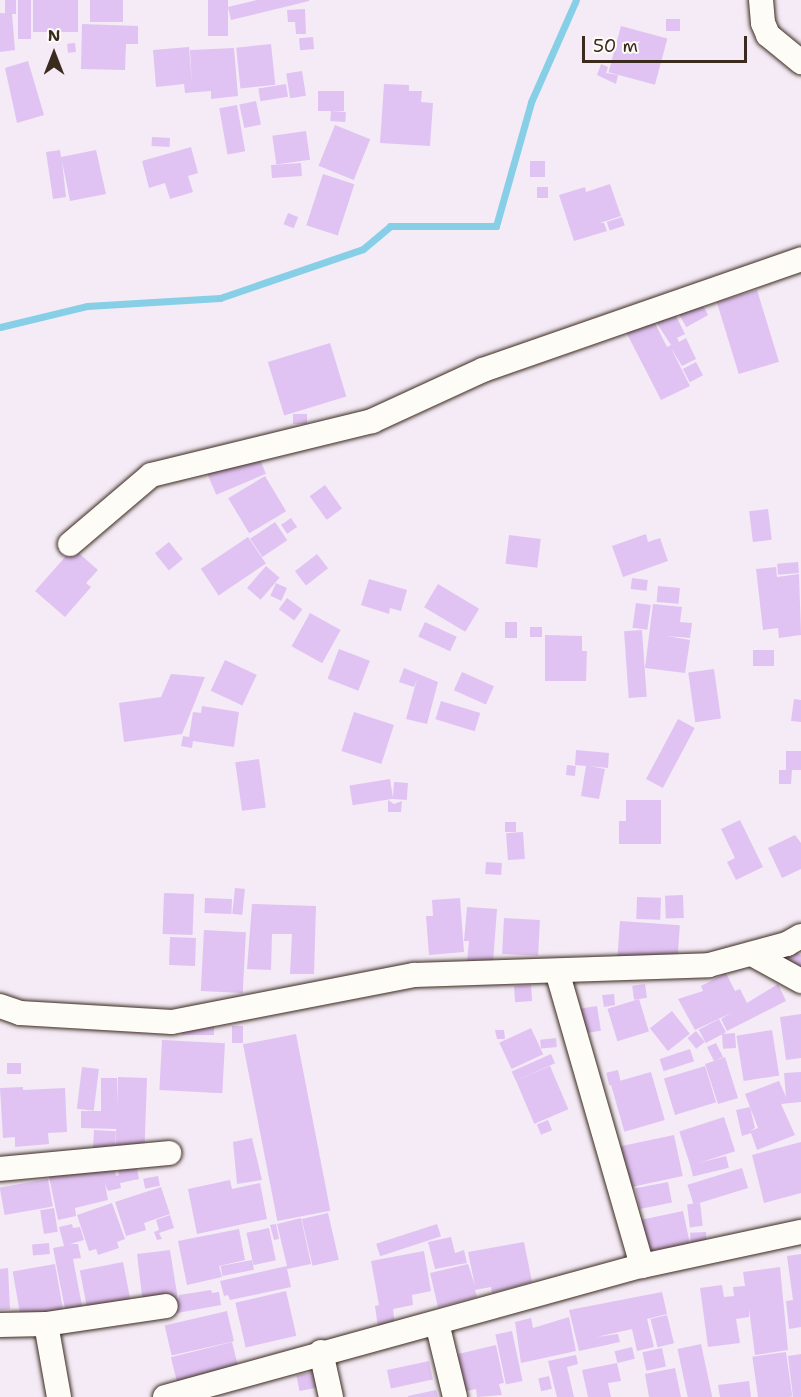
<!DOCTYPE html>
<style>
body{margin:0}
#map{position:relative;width:801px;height:1397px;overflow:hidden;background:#f4ebf6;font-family:"Shantell Sans",sans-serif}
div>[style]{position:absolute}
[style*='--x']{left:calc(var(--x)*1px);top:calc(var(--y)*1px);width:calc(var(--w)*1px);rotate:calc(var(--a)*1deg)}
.stream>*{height:7px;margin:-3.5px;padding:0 3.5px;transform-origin:3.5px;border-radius:3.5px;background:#86cfe6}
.building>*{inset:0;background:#e0c3f2;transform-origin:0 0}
.roads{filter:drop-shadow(0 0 2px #3b2a1e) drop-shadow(0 0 2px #3b2a1e)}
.minor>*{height:24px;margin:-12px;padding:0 12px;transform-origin:12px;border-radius:12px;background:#fdfcf7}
span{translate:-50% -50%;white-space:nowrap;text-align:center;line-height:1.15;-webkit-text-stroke:6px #fdfcf7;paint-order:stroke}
.north{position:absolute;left:24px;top:24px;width:60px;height:60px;-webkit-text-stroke:4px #fdfcf7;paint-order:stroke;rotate:0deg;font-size:16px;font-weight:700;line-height:24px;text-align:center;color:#3b2a1e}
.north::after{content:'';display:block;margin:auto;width:21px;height:27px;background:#3b2a1e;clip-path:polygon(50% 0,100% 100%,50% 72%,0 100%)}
.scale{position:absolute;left:582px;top:36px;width:165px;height:27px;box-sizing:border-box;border:3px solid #3b2a1e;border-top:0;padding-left:8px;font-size:18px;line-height:21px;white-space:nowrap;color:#3b2a1e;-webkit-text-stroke:4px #fdfcf7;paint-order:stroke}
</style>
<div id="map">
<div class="stream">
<div style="--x:0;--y:327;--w:89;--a:-13.6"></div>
<div style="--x:87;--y:306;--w:133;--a:-3.4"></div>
<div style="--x:220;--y:298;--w:151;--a:-18.9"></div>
<div style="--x:363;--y:249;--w:35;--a:-40"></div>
<div style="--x:390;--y:226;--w:106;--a:0"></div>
<div style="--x:496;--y:226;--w:129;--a:-74.2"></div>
<div style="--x:531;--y:102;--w:111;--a:-66.2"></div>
</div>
<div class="building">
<div style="left:5px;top:0;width:11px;height:14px"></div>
<div style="left:18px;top:0;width:13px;height:39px"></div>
<div style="left:33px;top:0;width:45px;height:32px"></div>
<div style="left:90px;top:0;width:33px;height:22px"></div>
<div style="left:208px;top:0;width:20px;height:36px"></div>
<div style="clip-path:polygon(257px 0,309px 0,309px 1px,231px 20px,228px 7px)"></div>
<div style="clip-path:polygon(305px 9px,306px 34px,296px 34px,295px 22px,288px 22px,287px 10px)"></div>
<div style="clip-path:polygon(0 13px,12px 14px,15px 50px,0 52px)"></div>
<div style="left:666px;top:19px;width:14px;height:12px"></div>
<div style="clip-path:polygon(82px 24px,138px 26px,138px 44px,126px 44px,125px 70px,81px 69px)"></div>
<div style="left:621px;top:26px;width:48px;height:48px;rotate:15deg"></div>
<div style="left:313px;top:37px;width:12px;height:14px;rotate:85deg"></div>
<div style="left:75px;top:43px;width:9px;height:8px;rotate:84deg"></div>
<div style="left:271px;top:44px;width:41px;height:35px;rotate:84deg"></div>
<div style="clip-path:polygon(189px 47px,192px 84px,190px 50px,234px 48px,238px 96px,211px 99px,211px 91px,185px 93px,184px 84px,156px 87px,153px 50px)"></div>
<div style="clip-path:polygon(28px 61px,44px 115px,17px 123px,5px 68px)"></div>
<div style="clip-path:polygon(601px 64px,608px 67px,606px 73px,618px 75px,616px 84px,597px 75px)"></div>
<div style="left:302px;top:71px;width:25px;height:16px;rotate:81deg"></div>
<div style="left:286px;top:84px;width:13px;height:28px;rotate:81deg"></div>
<div style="clip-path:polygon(384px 84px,409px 85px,409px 91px,422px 91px,421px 102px,433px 103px,430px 146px,380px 143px)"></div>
<div style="left:318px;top:91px;width:26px;height:20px"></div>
<div style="left:256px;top:101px;width:24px;height:17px;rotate:78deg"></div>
<div style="left:237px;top:105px;width:47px;height:18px;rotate:80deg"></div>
<div style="left:331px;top:111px;width:15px;height:10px;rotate:4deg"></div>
<div style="left:335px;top:125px;width:38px;height:44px;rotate:22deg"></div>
<div style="left:306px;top:131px;width:29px;height:34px;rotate:82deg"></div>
<div style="left:152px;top:137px;width:18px;height:9px;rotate:3deg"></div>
<div style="clip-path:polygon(191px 147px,198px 173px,188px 176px,193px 192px,170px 199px,165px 183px,149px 188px,142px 161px)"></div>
<div style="clip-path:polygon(60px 150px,61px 157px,96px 150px,106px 194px,70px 201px,62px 161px,66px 197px,53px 199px,46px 152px)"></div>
<div style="left:530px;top:161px;width:15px;height:16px"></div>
<div style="left:301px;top:163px;width:13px;height:30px;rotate:86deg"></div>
<div style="left:323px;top:174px;width:33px;height:54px;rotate:18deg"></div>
<div style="clip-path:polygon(610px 184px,621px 216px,600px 223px,604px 223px,607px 231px,574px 241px,559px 195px,585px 187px,586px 192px)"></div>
<div style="left:537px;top:187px;width:11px;height:11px"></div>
<div style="left:288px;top:213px;width:11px;height:12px;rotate:22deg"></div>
<div style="left:622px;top:217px;width:9px;height:16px;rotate:72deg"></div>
<div style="left:757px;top:290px;width:75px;height:42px;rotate:73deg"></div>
<div style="left:697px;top:295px;width:23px;height:25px;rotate:61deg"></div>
<div style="clip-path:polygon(674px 312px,685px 334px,677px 338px,679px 342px,686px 338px,696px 359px,682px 366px,671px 348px,690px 386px,661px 400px,625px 330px,652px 317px,667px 347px,671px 345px,656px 322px)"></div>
<div style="left:330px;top:343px;width:56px;height:65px;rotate:73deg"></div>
<div style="left:696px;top:362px;width:15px;height:15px;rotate:62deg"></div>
<div style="left:293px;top:414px;width:14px;height:10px"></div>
<div style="left:255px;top:448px;width:28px;height:54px;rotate:67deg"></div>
<div style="left:265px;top:476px;width:41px;height:43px;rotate:59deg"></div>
<div style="left:325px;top:485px;width:29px;height:19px;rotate:54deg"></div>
<div style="left:768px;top:509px;width:31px;height:19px;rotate:83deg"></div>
<div style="left:291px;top:518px;width:11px;height:12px;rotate:56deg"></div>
<div style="left:275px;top:522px;width:22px;height:30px;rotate:56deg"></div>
<div style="clip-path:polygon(646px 534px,648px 542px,660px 538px,668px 561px,623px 577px,612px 546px)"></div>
<div style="left:509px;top:535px;width:32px;height:29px;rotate:7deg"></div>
<div style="left:248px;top:537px;width:32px;height:57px;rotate:56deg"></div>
<div style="left:169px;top:542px;width:22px;height:18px;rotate:51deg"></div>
<div style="clip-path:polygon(73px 548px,98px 570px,86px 583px,91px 587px,65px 617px,35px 591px)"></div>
<div style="left:317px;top:554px;width:18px;height:28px;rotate:52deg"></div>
<div style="left:798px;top:562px;width:11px;height:21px;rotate:85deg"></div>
<div style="left:266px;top:566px;width:18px;height:29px;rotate:41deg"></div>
<div style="clip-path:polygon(776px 567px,777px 577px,799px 574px,801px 635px,779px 638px,778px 628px,763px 630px,756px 569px)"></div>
<div style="left:632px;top:578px;width:16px;height:11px;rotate:7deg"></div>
<div style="clip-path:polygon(369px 579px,407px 590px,401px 611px,390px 608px,389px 614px,361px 605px)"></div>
<div style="left:276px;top:583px;width:12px;height:14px;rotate:24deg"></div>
<div style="left:438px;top:584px;width:48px;height:27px;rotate:31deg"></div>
<div style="left:658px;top:586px;width:22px;height:16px;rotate:5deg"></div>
<div style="left:287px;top:598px;width:19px;height:14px;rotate:36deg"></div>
<div style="left:636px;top:603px;width:15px;height:25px;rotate:8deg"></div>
<div style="clip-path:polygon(653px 604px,682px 607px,680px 622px,692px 623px,690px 638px,667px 636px,690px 640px,685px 673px,645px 668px)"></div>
<div style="left:310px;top:613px;width:35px;height:38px;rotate:29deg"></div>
<div style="left:425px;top:622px;width:35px;height:16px;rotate:25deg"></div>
<div style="left:505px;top:622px;width:12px;height:16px"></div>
<div style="left:530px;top:627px;width:12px;height:10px"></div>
<div style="left:642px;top:630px;width:67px;height:18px;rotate:86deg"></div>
<div style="clip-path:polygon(545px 635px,582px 636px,582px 651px,587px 651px,586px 681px,545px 681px)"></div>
<div style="left:339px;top:649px;width:33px;height:32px;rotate:21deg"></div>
<div style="left:753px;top:650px;width:21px;height:16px"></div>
<div style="left:225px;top:660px;width:35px;height:34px;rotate:25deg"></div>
<div style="clip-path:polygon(404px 668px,438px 682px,427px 724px,406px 719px,417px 679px,414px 687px,399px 682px)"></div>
<div style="left:714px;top:669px;width:50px;height:26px;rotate:82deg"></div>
<div style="left:462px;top:672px;width:35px;height:20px;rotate:24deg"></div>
<div style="clip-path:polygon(171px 674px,205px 677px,182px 734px,124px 742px,119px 703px,161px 697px)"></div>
<div style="clip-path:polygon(794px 699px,801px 700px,801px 722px,791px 721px)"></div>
<div style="left:441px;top:701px;width:41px;height:19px;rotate:17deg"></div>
<div style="clip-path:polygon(202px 706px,239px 712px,234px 747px,193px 741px,192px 748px,181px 746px,183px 736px,189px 737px,193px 712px,201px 713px)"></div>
<div style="left:354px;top:712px;width:42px;height:41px;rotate:18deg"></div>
<div style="left:678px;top:719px;width:19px;height:68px;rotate:28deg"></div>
<div style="clip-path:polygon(576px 750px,609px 753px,608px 768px,590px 766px,605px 769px,599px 799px,581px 796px,586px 766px,575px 765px)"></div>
<div style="clip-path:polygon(786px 751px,801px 751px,801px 770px,792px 770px,791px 784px,779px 784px,779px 770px,786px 770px)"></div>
<div style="left:259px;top:759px;width:49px;height:24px;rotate:82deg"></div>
<div style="left:567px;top:765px;width:9px;height:10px;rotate:6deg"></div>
<div style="left:390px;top:779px;width:20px;height:41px;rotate:81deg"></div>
<div style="left:394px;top:782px;width:14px;height:17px;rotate:4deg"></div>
<div style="clip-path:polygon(388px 800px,394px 804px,402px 801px,401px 812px,388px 812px)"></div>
<div style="clip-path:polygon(626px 800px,661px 800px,661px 844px,619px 844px,619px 821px,626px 821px)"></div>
<div style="clip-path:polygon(740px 820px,763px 867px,736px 880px,727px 862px,735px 858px,721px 829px)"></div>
<div style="left:505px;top:822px;width:11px;height:10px"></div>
<div style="left:523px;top:832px;width:27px;height:17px;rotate:86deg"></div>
<div style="clip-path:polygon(795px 835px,801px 843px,801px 869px,782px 878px,768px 848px)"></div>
<div style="left:486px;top:862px;width:16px;height:12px;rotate:4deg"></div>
<div style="left:235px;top:888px;width:10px;height:26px;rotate:6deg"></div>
<div style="left:164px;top:893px;width:30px;height:41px;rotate:2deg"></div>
<div style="left:683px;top:895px;width:23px;height:18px;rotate:88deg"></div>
<div style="left:637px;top:897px;width:24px;height:22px;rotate:2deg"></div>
<div style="left:205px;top:898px;width:27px;height:15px;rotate:2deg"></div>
<div style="clip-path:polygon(460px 898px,464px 952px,429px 955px,426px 916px,433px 916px,432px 900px)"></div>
<div style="clip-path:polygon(252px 904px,316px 906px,314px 974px,290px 974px,292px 934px,272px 934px,271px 970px,247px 969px)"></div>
<div style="clip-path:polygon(467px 907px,497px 909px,493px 963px,467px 962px,469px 941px,464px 941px)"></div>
<div style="left:504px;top:918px;width:36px;height:36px;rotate:3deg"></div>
<div style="left:620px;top:921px;width:60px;height:35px;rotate:4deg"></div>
<div style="left:204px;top:930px;width:42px;height:61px;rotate:3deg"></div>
<div style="left:170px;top:937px;width:26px;height:28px;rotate:2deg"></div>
<div style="clip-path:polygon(785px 946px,801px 955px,801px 975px,776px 960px)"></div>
<div style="clip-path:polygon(726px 973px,735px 991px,740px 989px,748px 1005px,695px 1030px,678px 999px,703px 991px,701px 986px)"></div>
<div style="left:645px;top:984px;width:14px;height:13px;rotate:82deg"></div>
<div style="clip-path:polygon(778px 984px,786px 1001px,727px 1031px,721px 1019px)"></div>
<div style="left:531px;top:985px;width:16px;height:17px;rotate:86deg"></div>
<div style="clip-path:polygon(614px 994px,615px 1005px,604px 1007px,602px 995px)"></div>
<div style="left:639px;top:999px;width:34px;height:33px;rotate:73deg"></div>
<div style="left:597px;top:1006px;width:25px;height:26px;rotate:81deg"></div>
<div style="left:672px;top:1011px;width:29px;height:28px;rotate:52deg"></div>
<div style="clip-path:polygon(801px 1014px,801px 1058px,786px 1060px,780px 1017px)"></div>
<div style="left:719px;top:1019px;width:15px;height:23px;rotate:62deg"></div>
<div style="left:182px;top:1024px;width:32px;height:11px"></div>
<div style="left:232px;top:1026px;width:11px;height:17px"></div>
<div style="left:531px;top:1028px;width:29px;height:35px;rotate:65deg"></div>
<div style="clip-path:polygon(495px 1030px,504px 1030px,505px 1039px,497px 1039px)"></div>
<div style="left:772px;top:1030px;width:46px;height:36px;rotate:81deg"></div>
<div style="left:696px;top:1031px;width:14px;height:11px;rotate:51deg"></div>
<div style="left:735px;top:1033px;width:15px;height:13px;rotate:86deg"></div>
<div style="left:296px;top:1034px;width:180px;height:54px;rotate:79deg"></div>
<div style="left:556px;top:1038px;width:9px;height:16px;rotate:84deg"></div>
<div style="left:162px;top:1040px;width:63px;height:50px;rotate:3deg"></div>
<div style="clip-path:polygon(716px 1043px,723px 1057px,715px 1061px,725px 1057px,738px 1098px,718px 1104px,705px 1064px,714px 1061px,707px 1047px)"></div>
<div style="left:690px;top:1049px;width:13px;height:32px;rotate:72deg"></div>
<div style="left:551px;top:1054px;width:10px;height:43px;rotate:66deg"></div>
<div style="left:7px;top:1063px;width:14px;height:11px"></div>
<div style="left:550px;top:1066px;width:47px;height:37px;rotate:67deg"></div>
<div style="left:705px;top:1066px;width:38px;height:43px;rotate:73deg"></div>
<div style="left:82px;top:1067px;width:17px;height:42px;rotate:7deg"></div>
<div style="left:618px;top:1070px;width:13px;height:12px;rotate:77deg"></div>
<div style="left:651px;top:1072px;width:50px;height:42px;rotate:74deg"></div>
<div style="clip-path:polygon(801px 1072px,801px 1102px,781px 1104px,795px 1135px,757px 1150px,751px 1133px,742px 1136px,736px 1110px,750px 1107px,755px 1128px,750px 1131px,758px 1128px,745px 1094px,779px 1081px,786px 1097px,784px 1073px)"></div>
<div style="left:118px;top:1077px;width:29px;height:69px;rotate:2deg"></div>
<div style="clip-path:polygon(101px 1078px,117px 1078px,117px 1129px,81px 1128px,81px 1111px,101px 1111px)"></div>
<div style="clip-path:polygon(23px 1087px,23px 1090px,65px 1088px,67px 1132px,48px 1133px,49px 1144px,15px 1147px,15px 1137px,3px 1138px,0 1088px)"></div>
<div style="left:724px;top:1117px;width:36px;height:47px;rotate:72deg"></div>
<div style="left:548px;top:1120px;width:11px;height:12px;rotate:68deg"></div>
<div style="left:94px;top:1130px;width:22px;height:18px;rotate:3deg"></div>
<div style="left:674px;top:1135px;width:42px;height:57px;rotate:78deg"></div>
<div style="clip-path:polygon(252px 1138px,262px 1180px,237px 1184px,233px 1142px)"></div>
<div style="clip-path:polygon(801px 1142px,801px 1193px,764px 1203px,752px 1155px)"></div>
<div style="left:726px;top:1156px;width:12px;height:37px;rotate:76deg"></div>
<div style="clip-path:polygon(113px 1163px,116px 1176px,119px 1175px,118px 1168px,136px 1164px,139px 1179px,120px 1183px,121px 1188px,108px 1191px,105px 1184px,108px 1200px,75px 1208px,76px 1216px,58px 1220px,49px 1177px)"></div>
<div style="left:742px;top:1168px;width:21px;height:57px;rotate:73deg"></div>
<div style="left:158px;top:1176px;width:10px;height:15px;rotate:79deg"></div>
<div style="left:48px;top:1179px;width:28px;height:49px;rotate:80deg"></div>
<div style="clip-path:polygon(230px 1180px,232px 1189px,260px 1183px,267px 1219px,197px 1234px,188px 1189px)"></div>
<div style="left:668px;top:1182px;width:21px;height:33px;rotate:79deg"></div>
<div style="clip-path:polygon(161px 1187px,170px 1214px,144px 1223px,146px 1230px,126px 1236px,115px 1202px)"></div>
<div style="clip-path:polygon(112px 1203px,125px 1239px,117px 1242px,119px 1248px,98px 1255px,96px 1249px,89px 1251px,77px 1215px)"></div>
<div style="left:700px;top:1203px;width:23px;height:13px;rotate:83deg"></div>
<div style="left:54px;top:1208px;width:24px;height:14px;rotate:81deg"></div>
<div style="left:683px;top:1211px;width:34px;height:45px;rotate:78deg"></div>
<div style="left:328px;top:1213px;width:48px;height:27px;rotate:77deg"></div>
<div style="clip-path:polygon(170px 1215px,174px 1228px,159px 1233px,162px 1239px,157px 1240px,154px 1232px,159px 1230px,156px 1220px)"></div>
<div style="clip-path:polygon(301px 1218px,311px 1264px,287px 1269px,291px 1287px,230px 1300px,228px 1295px,224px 1296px,220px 1281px,287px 1266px,277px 1224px)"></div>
<div style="clip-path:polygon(72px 1224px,73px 1228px,80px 1227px,84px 1240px,70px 1244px,78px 1244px,81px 1258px,73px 1259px,84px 1316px,67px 1319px,53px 1248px,64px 1246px,59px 1227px)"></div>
<div style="clip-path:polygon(276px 1224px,279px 1239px,274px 1240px,270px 1225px)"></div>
<div style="left:437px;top:1224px;width:13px;height:64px;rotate:72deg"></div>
<div style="left:269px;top:1228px;width:33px;height:23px;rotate:78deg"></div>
<div style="clip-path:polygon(239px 1229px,245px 1260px,219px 1266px,222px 1277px,187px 1285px,178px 1241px)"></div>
<div style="left:706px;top:1232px;width:19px;height:16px;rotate:87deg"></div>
<div style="clip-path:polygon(451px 1237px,455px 1253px,464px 1250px,467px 1263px,435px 1269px,428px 1242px)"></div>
<div style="clip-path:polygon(524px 1242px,532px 1282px,492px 1293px,491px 1287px,475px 1290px,477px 1297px,438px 1307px,430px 1273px,468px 1264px,475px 1286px,468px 1252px)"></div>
<div style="left:49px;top:1243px;width:11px;height:17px;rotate:85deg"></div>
<div style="clip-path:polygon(170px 1250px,178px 1300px,179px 1295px,211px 1290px,212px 1293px,219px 1292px,221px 1305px,177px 1313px,175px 1300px,143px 1304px,137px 1254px)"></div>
<div style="clip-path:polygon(424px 1251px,431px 1291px,412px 1295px,413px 1305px,393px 1309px,396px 1333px,379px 1335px,375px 1306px,379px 1305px,371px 1261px)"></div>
<div style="clip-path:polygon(801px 1254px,801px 1327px,789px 1329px,786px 1301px,793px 1300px,787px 1256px)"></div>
<div style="left:252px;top:1260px;width:10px;height:32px;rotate:79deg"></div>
<div style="left:123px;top:1262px;width:38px;height:44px;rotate:79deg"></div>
<div style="left:55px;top:1264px;width:50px;height:43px;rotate:80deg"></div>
<div style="clip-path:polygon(780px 1267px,788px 1350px,755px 1355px,749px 1309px,749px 1317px,736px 1319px,740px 1343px,708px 1347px,700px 1288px,722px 1285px,724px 1297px,734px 1296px,733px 1287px,745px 1286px,743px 1272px)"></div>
<div style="clip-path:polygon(8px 1268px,10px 1309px,0 1310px,0 1269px)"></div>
<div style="left:286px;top:1291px;width:46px;height:52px;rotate:77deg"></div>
<div style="clip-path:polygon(662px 1292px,667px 1314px,647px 1319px,654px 1347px,637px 1351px,632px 1329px,597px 1337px,618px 1334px,620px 1342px,579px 1351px,569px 1310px)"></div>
<div style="left:227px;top:1311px;width:31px;height:64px;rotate:77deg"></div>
<div style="left:667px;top:1315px;width:29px;height:17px;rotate:76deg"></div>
<div style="clip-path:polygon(569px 1317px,576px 1351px,521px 1363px,515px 1322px,531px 1318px,533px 1328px)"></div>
<div style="left:512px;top:1331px;width:51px;height:17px;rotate:78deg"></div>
<div style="left:232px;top:1342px;width:33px;height:63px;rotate:76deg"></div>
<div style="left:701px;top:1344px;width:54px;height:24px;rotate:78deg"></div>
<div style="clip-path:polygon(496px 1345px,504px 1383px,499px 1384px,502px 1395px,477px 1397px,476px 1389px,466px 1391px,458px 1354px)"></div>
<div style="left:632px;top:1347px;width:12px;height:18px;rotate:76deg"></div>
<div style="left:662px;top:1348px;width:19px;height:20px;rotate:78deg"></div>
<div style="left:786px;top:1352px;width:45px;height:34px;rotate:82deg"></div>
<div style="clip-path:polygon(801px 1354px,801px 1397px,793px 1397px,788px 1356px)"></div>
<div style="clip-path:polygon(576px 1355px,578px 1364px,567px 1367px,574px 1397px,557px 1397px,548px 1361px)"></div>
<div style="left:429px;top:1361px;width:19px;height:43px;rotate:78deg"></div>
<div style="clip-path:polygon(617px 1363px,621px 1381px,608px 1383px,611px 1397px,588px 1397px,582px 1370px)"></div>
<div style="clip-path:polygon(675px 1368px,681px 1397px,649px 1397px,645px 1374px)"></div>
<div style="left:319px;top:1371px;width:16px;height:23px;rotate:79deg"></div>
<div style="left:549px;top:1376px;width:13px;height:11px;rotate:77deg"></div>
<div style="clip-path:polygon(749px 1381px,751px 1397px,720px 1397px,718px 1385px)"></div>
<div style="clip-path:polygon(436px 1390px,438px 1397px,408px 1397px,408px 1396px)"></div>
</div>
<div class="roads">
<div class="minor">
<div style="--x:761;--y:0;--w:23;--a:85"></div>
<div style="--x:763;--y:23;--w:13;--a:67"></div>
<div style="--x:768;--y:35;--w:43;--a:39.3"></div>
<div style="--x:70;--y:544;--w:106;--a:-40.4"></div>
<div style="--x:151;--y:475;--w:228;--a:-13.7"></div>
<div style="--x:372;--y:421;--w:122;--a:-24.7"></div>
<div style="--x:483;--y:370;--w:337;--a:-19.2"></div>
<div style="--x:752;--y:954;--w:56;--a:28.9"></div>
<div style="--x:557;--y:971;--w:307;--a:73.9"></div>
<div style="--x:0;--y:1006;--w:21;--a:19"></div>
<div style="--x:20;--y:1013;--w:152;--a:3.4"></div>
<div style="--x:172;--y:1022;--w:247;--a:-11"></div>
<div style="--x:414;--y:975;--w:295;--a:-1.9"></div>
<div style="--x:709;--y:965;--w:81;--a:-15.1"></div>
<div style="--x:787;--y:944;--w:16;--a:-30"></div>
<div style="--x:0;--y:1169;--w:170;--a:-5.4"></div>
<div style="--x:437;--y:1323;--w:76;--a:76.3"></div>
<div style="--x:46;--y:1324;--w:74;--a:79.9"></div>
<div style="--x:0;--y:1325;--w:46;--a:-1.2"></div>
<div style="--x:46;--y:1324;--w:121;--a:-8.5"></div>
<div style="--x:321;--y:1352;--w:46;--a:77.5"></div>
<div style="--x:165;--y:1397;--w:495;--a:-15.4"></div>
<div style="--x:642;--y:1266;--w:163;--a:-12.1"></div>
</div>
</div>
<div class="north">N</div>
<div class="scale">50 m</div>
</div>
